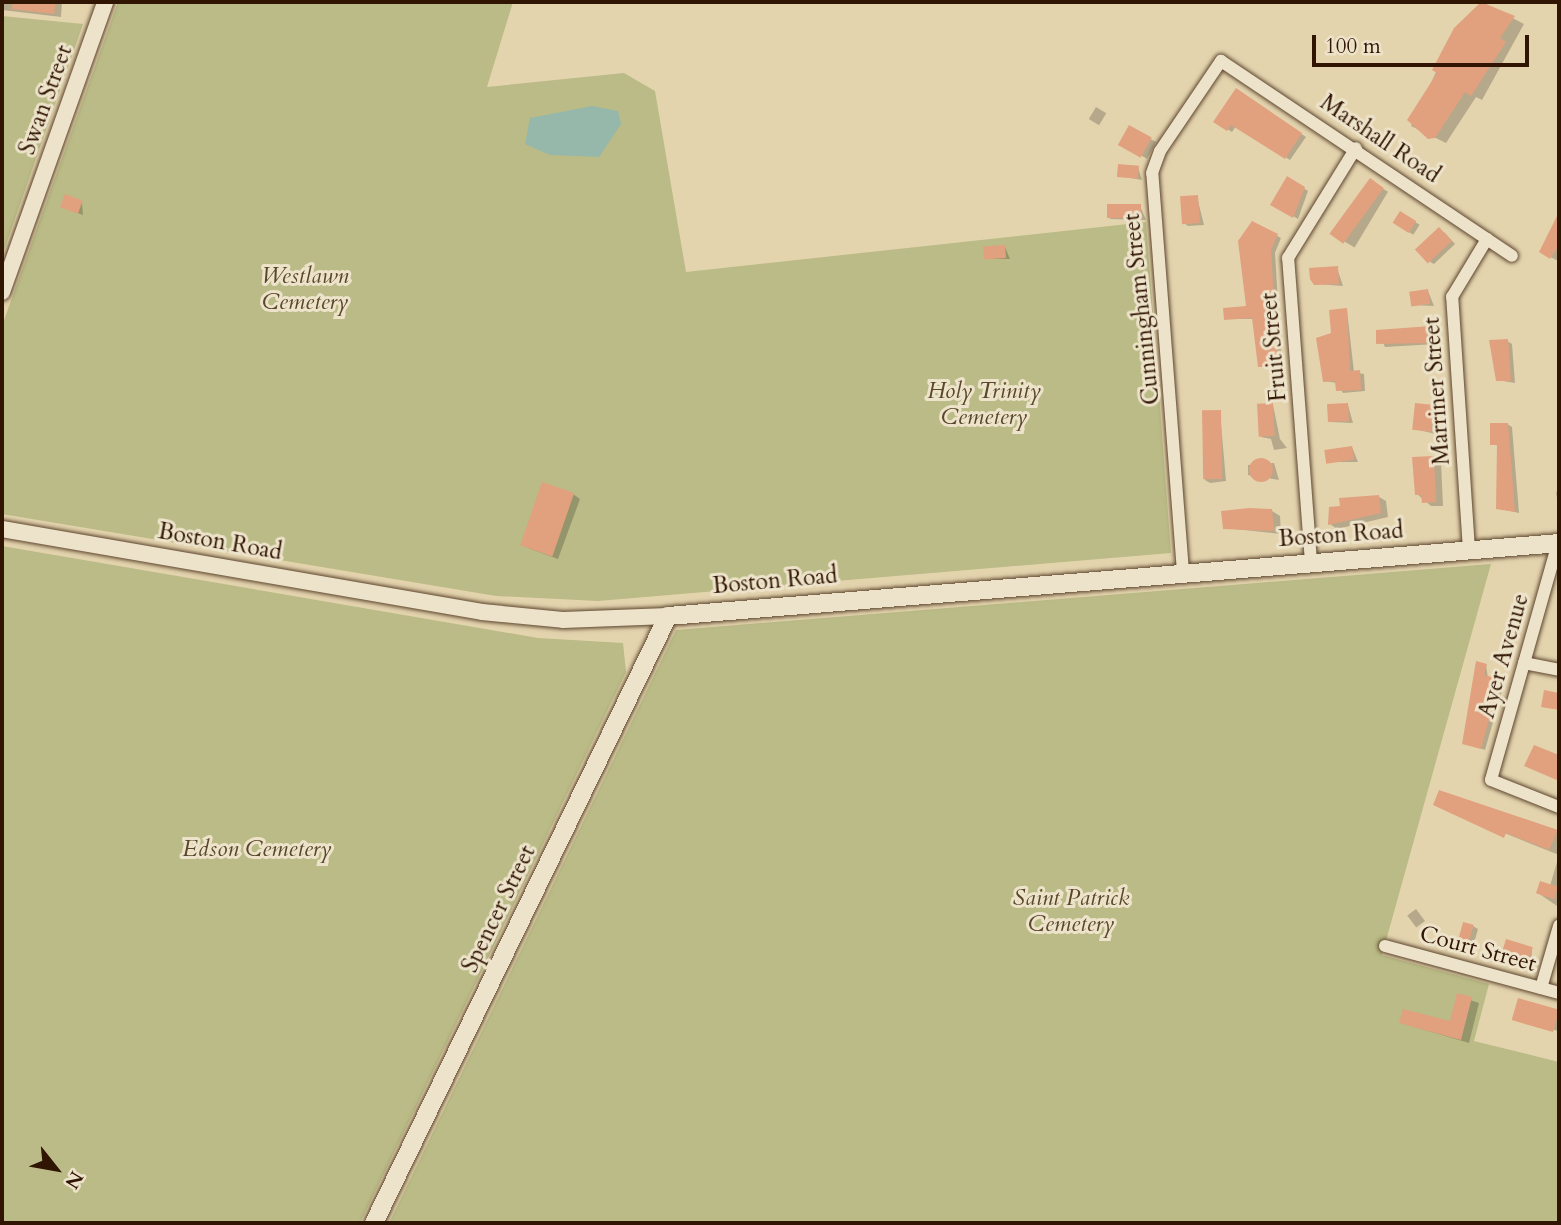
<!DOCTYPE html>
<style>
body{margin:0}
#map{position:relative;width:1561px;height:1225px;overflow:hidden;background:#e4d4ae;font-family:Cardo,serif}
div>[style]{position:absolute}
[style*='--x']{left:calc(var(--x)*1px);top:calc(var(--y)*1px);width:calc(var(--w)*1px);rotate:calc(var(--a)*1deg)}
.green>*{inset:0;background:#babb86}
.water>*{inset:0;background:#95b8aa}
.shadow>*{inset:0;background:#0003;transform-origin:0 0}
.building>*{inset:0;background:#e1a17f;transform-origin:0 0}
.round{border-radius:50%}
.roads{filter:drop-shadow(0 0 2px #5d452e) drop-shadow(0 0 2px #5d452e)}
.minor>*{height:12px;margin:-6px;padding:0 6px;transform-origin:6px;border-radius:6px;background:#ede3ca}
.tertiary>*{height:16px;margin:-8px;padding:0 8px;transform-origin:8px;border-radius:8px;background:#ede3ca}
.secondary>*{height:18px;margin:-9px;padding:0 9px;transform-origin:9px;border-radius:9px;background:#ede3ca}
span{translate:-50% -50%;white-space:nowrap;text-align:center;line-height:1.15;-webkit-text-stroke:6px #ede3ca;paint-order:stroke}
.street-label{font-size:23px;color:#301503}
.park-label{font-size:23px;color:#59472a;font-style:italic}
.frame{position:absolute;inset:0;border:4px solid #301503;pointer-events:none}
.north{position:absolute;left:21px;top:1134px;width:70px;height:70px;-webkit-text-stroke:5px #ede3ca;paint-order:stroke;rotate:121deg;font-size:19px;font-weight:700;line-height:28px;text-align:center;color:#301503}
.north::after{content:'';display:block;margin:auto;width:24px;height:32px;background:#301503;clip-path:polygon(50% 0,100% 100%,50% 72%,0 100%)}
.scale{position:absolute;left:1312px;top:35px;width:217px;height:32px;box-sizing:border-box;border:4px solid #301503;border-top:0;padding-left:9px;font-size:21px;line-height:24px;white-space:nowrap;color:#301503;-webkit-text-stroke:5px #ede3ca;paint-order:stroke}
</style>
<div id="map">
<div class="green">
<div style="clip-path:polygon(118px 2px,513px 2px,487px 87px,624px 73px,655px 91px,686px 272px,1146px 222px,1171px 553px,598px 601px,496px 596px,2px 514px,2px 326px)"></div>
<div style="clip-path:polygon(2px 16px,83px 24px,2px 256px)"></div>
<div style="clip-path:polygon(2px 546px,538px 638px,623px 643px,626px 672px,360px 1223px,2px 1223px)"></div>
<div style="clip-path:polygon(1491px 564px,1382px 955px,1489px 984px,1474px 1041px,1559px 1062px,1559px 1223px,389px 1223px,676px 630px)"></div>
</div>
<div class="water">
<div style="clip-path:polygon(592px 106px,618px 111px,621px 124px,599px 157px,550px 155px,525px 144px,530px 118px)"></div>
</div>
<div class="shadow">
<div style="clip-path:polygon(2px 2px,62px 2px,61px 17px,2px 10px)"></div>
<div style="clip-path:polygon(1482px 2px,1524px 24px,1482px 100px,1476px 97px,1446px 143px,1411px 126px,1456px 29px)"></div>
<div style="clip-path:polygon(1236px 90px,1306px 137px,1290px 160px,1236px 126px,1232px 132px,1216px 122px)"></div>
<div style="left:1096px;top:107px;width:12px;height:14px;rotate:31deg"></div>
<div style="left:1129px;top:127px;width:31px;height:19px;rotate:29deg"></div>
<div style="clip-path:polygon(1138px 167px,1142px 180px,1119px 176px)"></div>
<div style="clip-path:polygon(1288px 178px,1308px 191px,1298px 219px,1273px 204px)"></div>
<div style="left:1370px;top:181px;width:21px;height:65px;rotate:31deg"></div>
<div style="clip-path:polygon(1197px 197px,1204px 225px,1188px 226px,1184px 223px)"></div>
<div style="clip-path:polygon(82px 203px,83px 215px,67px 209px)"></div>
<div style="clip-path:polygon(1140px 206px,1146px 220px,1109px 219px)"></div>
<div style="left:1401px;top:213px;width:22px;height:12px;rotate:32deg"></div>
<div style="clip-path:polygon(1559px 216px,1559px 259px,1558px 261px,1541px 252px)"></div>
<div style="clip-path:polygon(1252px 223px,1281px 238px,1275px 253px,1282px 368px,1260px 366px,1254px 319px,1226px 319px,1248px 308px)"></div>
<div style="clip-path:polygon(1444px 232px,1455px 244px,1434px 264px,1430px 262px)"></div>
<div style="clip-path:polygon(1005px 247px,1010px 259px,986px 259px)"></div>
<div style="clip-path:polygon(1337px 268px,1343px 286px,1316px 284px)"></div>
<div style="clip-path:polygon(1428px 291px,1434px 306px,1412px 305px)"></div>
<div style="clip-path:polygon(1347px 310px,1354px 372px,1364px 374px,1365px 391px,1343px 393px,1337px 383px,1324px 381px,1333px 334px)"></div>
<div style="clip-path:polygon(1430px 328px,1436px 344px,1385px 347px,1378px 332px)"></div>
<div style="clip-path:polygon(1507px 341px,1512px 344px,1515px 383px,1497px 380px)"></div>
<div style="clip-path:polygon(1273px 405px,1280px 439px,1287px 448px,1274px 450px,1271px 439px,1261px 437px)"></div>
<div style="clip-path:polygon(1348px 405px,1353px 423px,1330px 422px)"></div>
<div style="clip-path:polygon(1433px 406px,1436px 434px,1414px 429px)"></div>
<div style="clip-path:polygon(1220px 412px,1226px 481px,1210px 483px,1205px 480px)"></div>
<div style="clip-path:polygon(1507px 424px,1512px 427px,1519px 513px,1498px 508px,1499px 446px,1492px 444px)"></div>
<div style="clip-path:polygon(1352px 447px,1358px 462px,1327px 462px)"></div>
<div style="clip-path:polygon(1433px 458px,1441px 462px,1443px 506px,1431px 506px,1417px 494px)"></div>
<div style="clip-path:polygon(1274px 463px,1279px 480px,1248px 475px,1248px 465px)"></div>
<div style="clip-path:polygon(1559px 491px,1559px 510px,1556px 492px)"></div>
<div style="clip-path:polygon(573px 494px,580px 499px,558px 559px,528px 548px)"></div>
<div style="clip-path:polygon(1379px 497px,1386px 501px,1388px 517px,1337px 529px,1330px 524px,1341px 507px)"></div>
<div style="clip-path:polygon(1272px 511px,1280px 516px,1281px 534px,1225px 528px)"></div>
<div style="clip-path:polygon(1486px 665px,1488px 678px,1504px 684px,1485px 750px,1464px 743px)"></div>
<div style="clip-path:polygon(1440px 792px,1559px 831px,1559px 899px,1557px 906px,1538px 893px,1550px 886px,1559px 855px,1440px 807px)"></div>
<div style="left:1416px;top:909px;width:15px;height:11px;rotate:53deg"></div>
<div style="clip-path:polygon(1473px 926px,1478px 929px,1471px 954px,1458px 949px)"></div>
<div style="clip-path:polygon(1532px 949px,1531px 970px,1506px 963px)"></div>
<div style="clip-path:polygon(1458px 996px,1479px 1003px,1469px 1043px,1401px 1023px,1451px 1023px)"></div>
<div style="clip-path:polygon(1519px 1000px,1559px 1012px,1558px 1031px,1513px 1019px)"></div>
</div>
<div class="building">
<div style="clip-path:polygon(13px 2px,56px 2px,54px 14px,12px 9px)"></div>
<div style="clip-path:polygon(1481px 2px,1515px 16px,1500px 38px,1506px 42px,1471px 96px,1465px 92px,1435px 138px,1428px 139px,1407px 120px,1437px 73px,1432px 70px,1454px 28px)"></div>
<div style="clip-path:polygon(1236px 88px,1302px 133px,1285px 159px,1231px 125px,1227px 131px,1213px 122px)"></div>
<div style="left:1129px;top:125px;width:26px;height:23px;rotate:29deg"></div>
<div style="left:1118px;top:164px;width:21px;height:13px;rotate:5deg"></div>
<div style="clip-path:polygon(1287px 176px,1305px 187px,1293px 218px,1270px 205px)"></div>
<div style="left:1370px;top:178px;width:17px;height:69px;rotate:36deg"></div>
<div style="left:65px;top:194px;width:19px;height:14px;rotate:21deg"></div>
<div style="left:1198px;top:195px;width:28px;height:18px;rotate:86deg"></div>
<div style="left:1141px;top:204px;width:14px;height:34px;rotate:90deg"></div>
<div style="left:1400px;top:211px;width:19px;height:14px;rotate:32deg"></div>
<div style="clip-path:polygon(1559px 212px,1559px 245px,1550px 259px,1539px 252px)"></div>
<div style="clip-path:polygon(1252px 221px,1278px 234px,1271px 250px,1278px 366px,1258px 367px,1252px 318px,1224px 320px,1223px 308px,1246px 306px,1238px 241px)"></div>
<div style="left:1439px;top:227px;width:19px;height:33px;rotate:47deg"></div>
<div style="left:1005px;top:245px;width:13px;height:22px;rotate:86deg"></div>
<div style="clip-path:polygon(1338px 266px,1339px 284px,1314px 285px,1310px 279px,1309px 268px)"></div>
<div style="left:1428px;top:289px;width:15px;height:19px;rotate:82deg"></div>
<div style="clip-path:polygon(1347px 308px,1350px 371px,1360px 370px,1361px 390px,1336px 391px,1335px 381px,1323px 382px,1316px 338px,1331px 333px,1329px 310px)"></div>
<div style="clip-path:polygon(1431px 326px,1432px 343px,1376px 344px,1376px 330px)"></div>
<div style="clip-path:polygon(1508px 339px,1511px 381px,1496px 381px,1489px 340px)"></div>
<div style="left:1273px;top:403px;width:33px;height:16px;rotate:87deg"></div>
<div style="left:1348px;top:403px;width:18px;height:21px;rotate:87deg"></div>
<div style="left:1415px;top:403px;width:19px;height:27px;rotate:6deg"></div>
<div style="left:1221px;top:410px;width:69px;height:19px;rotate:89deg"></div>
<div style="clip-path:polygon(1490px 423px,1508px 423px,1515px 512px,1496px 509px,1497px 445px,1490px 445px)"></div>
<div style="left:1352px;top:446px;width:14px;height:28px;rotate:82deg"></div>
<div style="clip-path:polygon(1434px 456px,1436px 502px,1422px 503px,1421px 495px,1415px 495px,1412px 457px)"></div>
<div class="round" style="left:1249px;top:458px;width:24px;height:24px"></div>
<div style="left:542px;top:482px;width:34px;height:67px;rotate:19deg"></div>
<div style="clip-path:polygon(1379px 495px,1381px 513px,1328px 525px,1329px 507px,1340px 506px,1339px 498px)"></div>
<div style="clip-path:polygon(1249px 508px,1272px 509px,1274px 531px,1223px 529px,1221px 511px)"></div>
<div style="clip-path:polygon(1476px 661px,1487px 664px,1484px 675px,1500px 679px,1481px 749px,1462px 744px)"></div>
<div style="clip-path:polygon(1544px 690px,1559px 693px,1559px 710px,1541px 707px)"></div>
<div style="clip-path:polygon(1534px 745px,1559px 755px,1559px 781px,1524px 766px)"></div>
<div style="clip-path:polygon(1439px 790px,1558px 830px,1549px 850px,1506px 833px,1504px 838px,1433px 805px)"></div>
<div style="left:1540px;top:881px;width:19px;height:13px;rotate:18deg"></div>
<div style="left:1463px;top:922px;width:11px;height:29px;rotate:15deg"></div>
<div style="left:1506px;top:939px;width:28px;height:23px;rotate:17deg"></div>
<div style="clip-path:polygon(1457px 993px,1472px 997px,1461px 1040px,1399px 1023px,1403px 1009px,1450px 1021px)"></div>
<div style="left:1518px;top:998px;width:43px;height:23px;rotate:16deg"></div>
</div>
<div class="roads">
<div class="minor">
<div style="--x:1558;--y:543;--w:246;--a:105.8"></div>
<div style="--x:1491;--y:780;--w:73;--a:21.7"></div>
<div style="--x:1469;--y:550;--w:254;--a:-93.8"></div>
<div style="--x:1452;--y:297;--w:68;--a:-58.9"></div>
<div style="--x:1311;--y:562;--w:305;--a:-94.3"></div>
<div style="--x:1288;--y:258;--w:129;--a:-58.3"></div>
<div style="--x:1183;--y:572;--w:400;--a:-94.4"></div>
<div style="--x:1152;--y:173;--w:23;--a:-70"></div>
<div style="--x:1160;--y:151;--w:109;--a:-55.9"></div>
<div style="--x:1221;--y:61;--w:350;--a:33.8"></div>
<div style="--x:1524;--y:663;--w:36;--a:11"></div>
<div style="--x:1385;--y:946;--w:180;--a:15.1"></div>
<div style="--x:1541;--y:988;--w:65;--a:-73.8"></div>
</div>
<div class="tertiary">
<div style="--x:2;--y:292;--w:308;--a:-70.4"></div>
<div style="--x:2;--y:529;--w:487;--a:9.8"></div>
<div style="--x:482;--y:612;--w:81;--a:5.6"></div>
<div style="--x:563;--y:620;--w:105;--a:-2.2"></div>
</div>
<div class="secondary">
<div style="--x:374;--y:1223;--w:674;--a:-64.16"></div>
<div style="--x:668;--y:616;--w:894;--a:-4.68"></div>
</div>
</div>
<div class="street-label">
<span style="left:46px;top:100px;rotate:-70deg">Swan Street</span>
<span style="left:1380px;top:139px;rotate:34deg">Marshall Road</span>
<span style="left:1142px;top:309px;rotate:-96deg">Cunningham Street</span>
<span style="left:1274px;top:347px;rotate:-95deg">Fruit Street</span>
<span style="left:1437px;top:391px;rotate:-94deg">Marriner Street</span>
<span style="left:1341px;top:535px;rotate:-4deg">Boston Road</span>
<span style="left:220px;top:542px;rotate:10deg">Boston Road</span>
<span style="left:775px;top:581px;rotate:-5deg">Boston Road</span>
<span style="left:1504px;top:656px;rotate:-74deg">Ayer Avenue</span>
<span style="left:499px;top:909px;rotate:-64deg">Spencer Street</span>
<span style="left:1478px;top:949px;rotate:15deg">Court Street</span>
</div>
<div class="park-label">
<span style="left:305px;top:289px">Westlawn<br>Cemetery</span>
<span style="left:984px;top:404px">Holy Trinity<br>Cemetery</span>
<span style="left:257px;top:849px">Edson Cemetery</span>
<span style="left:1071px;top:911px">Saint Patrick<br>Cemetery</span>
</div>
<div class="frame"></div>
<div class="north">N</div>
<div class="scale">100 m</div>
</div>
